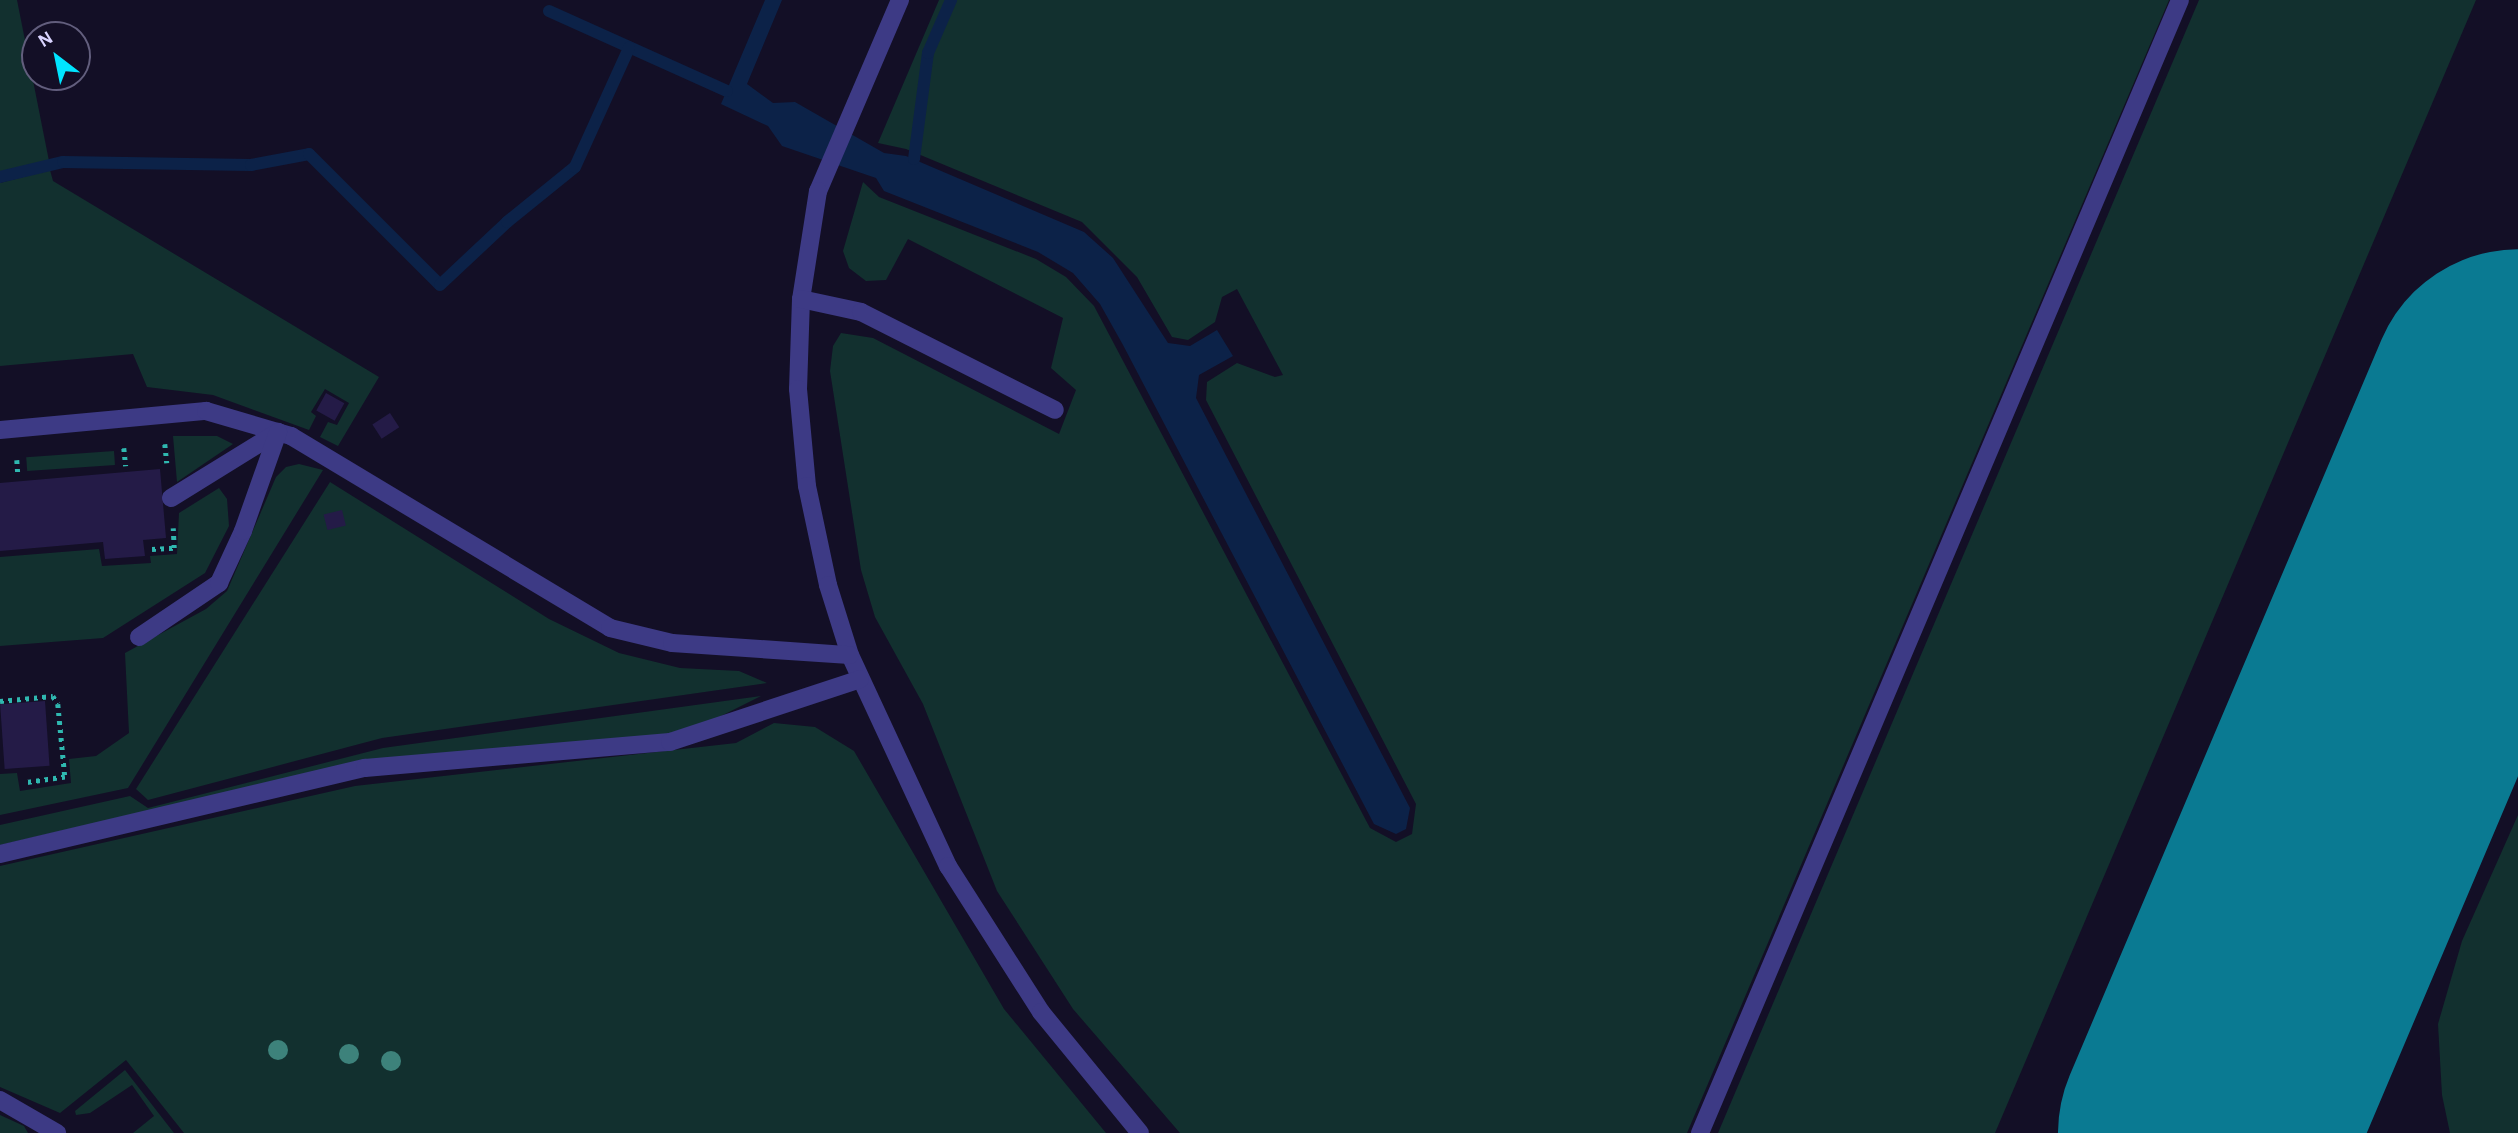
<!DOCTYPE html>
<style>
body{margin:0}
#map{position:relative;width:2518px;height:1133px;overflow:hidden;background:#130f26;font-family:"Alegreya Sans",sans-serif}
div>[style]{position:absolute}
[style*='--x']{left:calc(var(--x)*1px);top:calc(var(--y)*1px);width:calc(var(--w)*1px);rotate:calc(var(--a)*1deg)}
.green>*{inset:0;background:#12302f;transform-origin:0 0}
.water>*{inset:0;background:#0c2248}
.stream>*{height:12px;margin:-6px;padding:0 6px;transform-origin:6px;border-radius:6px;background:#0c2248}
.taxiway>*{height:117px;margin:-58.5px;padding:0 58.5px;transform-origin:58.5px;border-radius:58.5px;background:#0a7a92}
.runway>*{height:296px;margin:-148px;padding:0 148px;transform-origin:148px;border-radius:148px;background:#0a7a92}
.building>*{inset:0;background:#241b47;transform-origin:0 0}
.path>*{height:4.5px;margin-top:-2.25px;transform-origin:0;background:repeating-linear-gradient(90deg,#2fb8b0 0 3.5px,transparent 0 8.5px)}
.minor>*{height:18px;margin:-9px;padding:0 9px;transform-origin:9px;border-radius:9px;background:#3d3a85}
.trees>*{width:20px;height:20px;margin:-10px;border-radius:50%;background:#3d827b}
span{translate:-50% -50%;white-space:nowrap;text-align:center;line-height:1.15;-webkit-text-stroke:5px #130f26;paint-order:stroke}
.north{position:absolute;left:21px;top:21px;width:70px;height:70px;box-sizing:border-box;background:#130f26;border:2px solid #625e7d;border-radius:50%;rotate:328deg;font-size:19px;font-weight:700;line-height:28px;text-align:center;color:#d9d4ff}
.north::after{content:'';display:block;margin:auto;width:24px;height:32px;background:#00e5ff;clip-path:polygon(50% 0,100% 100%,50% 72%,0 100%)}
</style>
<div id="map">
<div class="green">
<div style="clip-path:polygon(0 0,17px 0,49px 161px,0 172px)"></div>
<div style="clip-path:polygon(939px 0,2169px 0,1687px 1133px,1180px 1133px,1073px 1009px,997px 891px,923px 704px,875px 617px,861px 570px,830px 371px,833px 346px,841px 333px,873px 338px,1059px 434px,1076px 390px,1051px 368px,1063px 318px,908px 239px,886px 280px,866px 281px,849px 268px,843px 251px,863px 182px,879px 197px,1036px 259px,1066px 277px,1094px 306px,1370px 828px,1396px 842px,1412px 834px,1416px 804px,1206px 400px,1207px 382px,1237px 363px,1275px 377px,1283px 375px,1237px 289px,1222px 297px,1215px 322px,1188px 340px,1172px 337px,1137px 277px,1082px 222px,906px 149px,878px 143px)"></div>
<div style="clip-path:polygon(2199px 0,2476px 0,1995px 1133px,1718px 1133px)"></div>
<div style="clip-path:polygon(50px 170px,53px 181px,379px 377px,338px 446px,320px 437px,328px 422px,337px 425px,349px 403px,325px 389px,311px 412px,316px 416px,309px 430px,213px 395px,147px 387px,133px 354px,0 366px,0 183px)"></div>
<div style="clip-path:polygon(217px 436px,233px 444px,177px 482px,173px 436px)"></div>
<div style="left:114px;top:451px;width:14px;height:88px;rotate:86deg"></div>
<div style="clip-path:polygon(299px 464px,323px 470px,128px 788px,0 815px,0 774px,17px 773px,20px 791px,71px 783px,69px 759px,96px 756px,129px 733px,125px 653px,206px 609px,227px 591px,276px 477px,286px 467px)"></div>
<div style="clip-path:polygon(330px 482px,549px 619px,619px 653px,680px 668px,739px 671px,767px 683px,382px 738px,148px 800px,136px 789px)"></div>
<div style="clip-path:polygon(219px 488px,227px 499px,229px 526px,205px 573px,103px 638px,0 646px,0 557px,99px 549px,102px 566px,151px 563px,150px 556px,177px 554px,179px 513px)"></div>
<div style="clip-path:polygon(761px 696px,699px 727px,661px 735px,351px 764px,0 845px,0 825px,130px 796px,148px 808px,383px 748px)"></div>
<div style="clip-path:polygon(774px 723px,815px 727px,854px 751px,1004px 1009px,1106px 1133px,184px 1133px,126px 1060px,60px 1113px,0 1087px,0 866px,355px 786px,736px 743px)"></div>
<div style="clip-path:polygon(2518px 815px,2518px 1133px,2450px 1133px,2442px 1095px,2438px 1024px,2462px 941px)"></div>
<div style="clip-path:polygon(125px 1070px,174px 1133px,133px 1133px,154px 1116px,132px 1085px,90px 1113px,76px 1115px,75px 1111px)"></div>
<div style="clip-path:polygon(0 1115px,24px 1126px,28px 1133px,0 1133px)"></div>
</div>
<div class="water">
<div style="clip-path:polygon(765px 0,782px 0,747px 84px,773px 103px,795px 102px,884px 153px,906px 156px,1084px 232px,1113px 258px,1168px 343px,1190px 346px,1217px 330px,1233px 356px,1199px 375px,1196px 398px,1410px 808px,1406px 829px,1396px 834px,1374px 824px,1123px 345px,1100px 304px,1073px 273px,1038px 252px,884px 191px,876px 178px,782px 146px,768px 126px,721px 104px)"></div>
</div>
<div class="stream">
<div style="--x:549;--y:11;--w:195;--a:24.2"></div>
<div style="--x:914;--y:159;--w:107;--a:-82.5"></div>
<div style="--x:928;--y:53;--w:58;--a:-66.5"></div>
<div style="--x:0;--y:177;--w:65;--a:-13.4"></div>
<div style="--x:63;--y:162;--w:188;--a:0.9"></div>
<div style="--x:251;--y:165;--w:59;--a:-10.7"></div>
<div style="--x:309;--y:154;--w:185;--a:45"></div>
<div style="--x:440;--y:285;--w:92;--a:-43.2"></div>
<div style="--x:507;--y:222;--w:87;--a:-39"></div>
<div style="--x:575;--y:167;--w:131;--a:-65.6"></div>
</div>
<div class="taxiway">
<div style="--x:2231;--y:1075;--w:58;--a:89"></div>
</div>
<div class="runway">
<div style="--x:2206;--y:1133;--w:799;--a:-67.03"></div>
</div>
<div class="building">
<div style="left:326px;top:393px;width:21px;height:20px;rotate:29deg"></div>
<div style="left:390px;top:413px;width:17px;height:21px;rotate:57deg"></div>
<div style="clip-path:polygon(160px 469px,166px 538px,143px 540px,145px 556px,105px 559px,103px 542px,0 551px,0 483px)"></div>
<div style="left:342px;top:510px;width:16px;height:19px;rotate:76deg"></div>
<div style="left:45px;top:701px;width:65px;height:45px;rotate:86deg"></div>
</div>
<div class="path">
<div style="--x:165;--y:444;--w:19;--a:84"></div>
<div style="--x:124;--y:448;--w:18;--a:84"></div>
<div style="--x:17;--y:460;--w:15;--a:86"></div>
<div style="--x:152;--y:549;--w:22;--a:-3"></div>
<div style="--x:174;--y:548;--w:20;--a:-93"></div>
<div style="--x:0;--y:701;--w:53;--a:-5.4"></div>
<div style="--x:53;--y:696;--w:9;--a:58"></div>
<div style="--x:58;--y:704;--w:73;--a:84.5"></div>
<div style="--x:65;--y:777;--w:42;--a:171.9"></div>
</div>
<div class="minor">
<div style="--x:900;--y:0;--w:208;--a:113.2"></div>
<div style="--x:818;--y:191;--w:109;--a:98.9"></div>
<div style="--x:801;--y:299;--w:90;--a:91.9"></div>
<div style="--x:798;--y:389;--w:97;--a:84.7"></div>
<div style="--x:807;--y:486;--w:101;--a:78"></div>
<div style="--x:828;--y:585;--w:73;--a:72.6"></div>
<div style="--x:850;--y:655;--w:233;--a:65.1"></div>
<div style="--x:948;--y:866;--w:173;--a:57.5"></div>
<div style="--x:1041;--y:1012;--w:156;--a:50.7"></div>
<div style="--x:801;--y:299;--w:61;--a:12.2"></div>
<div style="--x:861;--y:312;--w:217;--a:26.8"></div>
<div style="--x:0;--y:430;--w:207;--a:-5.3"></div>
<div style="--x:206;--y:411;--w:89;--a:16.4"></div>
<div style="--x:291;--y:436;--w:372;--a:31"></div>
<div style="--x:610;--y:628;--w:64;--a:13.6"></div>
<div style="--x:672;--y:643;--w:178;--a:3.9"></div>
<div style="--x:171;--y:498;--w:126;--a:-31.7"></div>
<div style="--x:139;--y:637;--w:97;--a:-34"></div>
<div style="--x:219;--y:583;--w:57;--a:-65.2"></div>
<div style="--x:243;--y:531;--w:105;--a:-70.5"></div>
<div style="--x:0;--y:854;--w:375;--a:-13.3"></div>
<div style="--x:365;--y:768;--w:306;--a:-4.9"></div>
<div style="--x:670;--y:742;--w:200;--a:-18.3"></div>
<div style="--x:0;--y:1100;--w:66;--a:30.1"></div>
<div style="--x:1700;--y:1133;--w:1230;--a:-67.04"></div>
</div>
<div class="trees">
<div style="left:278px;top:1050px"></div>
<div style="left:349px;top:1054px"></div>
<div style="left:391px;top:1061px"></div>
</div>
<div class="north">N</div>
</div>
